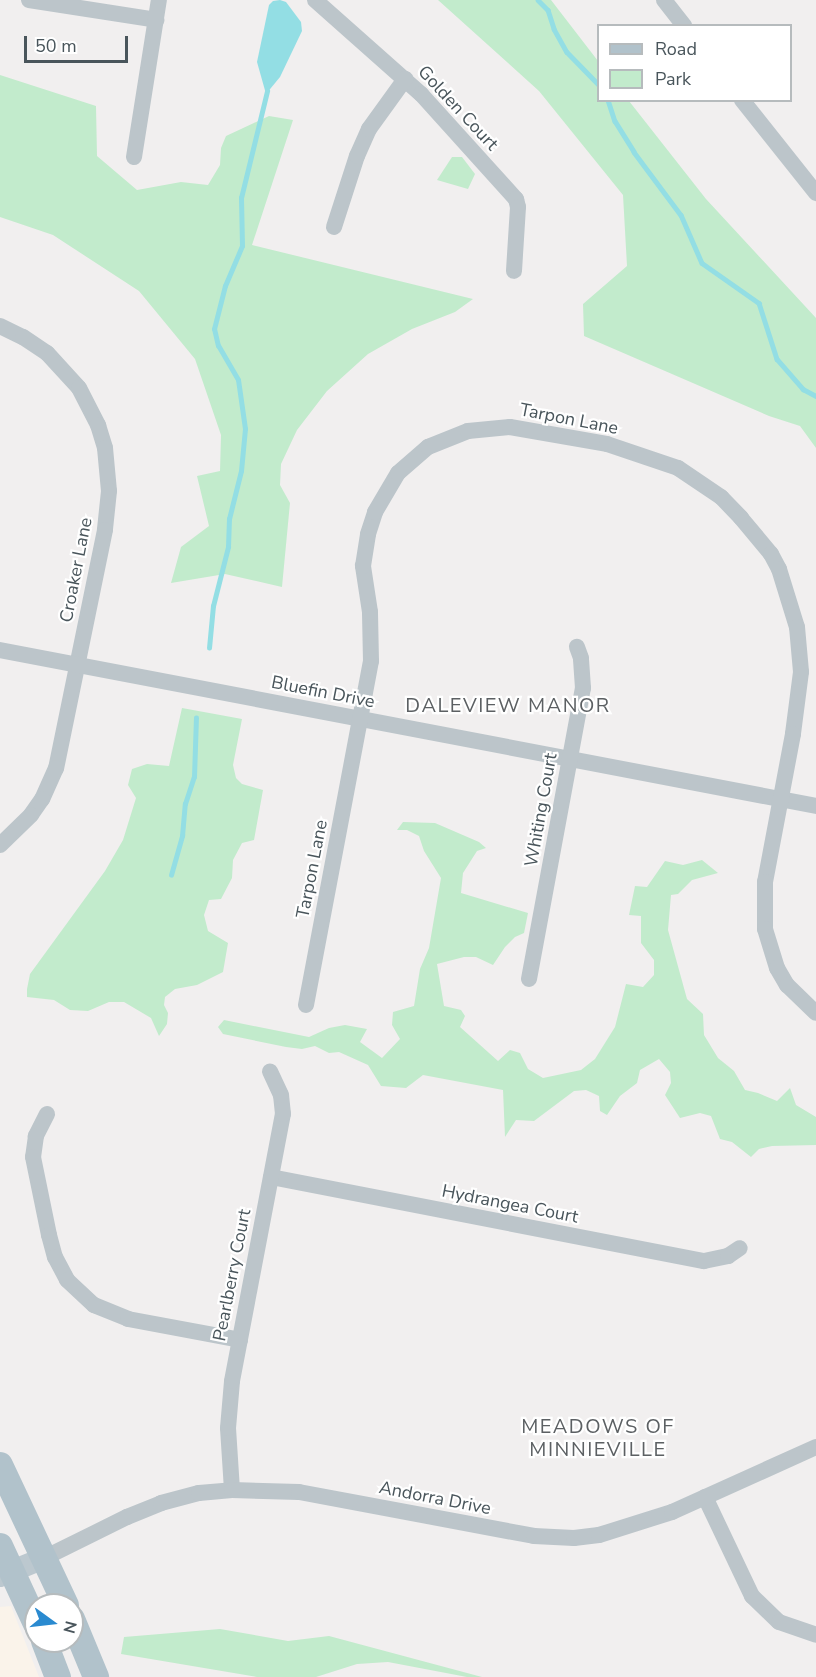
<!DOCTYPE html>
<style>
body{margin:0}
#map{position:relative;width:816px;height:1677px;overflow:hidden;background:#f1efef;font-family:"Nunito Sans",sans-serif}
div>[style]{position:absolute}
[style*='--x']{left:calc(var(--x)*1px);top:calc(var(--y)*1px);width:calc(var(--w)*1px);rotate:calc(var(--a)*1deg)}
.commercial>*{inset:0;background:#faf3ea}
.green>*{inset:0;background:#c2ebcc}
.water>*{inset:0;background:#93dee4}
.stream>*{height:4.5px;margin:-2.25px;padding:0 2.25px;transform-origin:2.25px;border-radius:2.25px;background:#93dee4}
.street>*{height:16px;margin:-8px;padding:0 8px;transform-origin:8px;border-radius:8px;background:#bcc5ca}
.secondary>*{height:22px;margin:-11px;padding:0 11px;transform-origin:11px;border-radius:11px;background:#bcc8cf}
.primary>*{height:26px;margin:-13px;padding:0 13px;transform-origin:13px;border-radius:13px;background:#b1c2cb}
span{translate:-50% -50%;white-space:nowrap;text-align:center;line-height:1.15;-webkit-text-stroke:4.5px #fff;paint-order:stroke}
.street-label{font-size:18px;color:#49555b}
.neighbourhood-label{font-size:20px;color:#5c6063;letter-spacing:1.5px}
.legend{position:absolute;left:597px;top:24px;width:195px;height:78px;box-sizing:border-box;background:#fff;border:2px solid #b6bbbd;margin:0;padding:8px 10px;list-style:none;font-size:18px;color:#49555b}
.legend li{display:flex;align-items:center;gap:12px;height:30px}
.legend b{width:30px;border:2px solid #b6bbbd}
.north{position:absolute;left:24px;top:1593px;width:60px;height:60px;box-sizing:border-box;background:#fff;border:2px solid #b6bbbd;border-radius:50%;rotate:105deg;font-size:16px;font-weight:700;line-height:24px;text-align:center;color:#49555b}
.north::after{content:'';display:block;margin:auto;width:21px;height:27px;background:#2a8ad0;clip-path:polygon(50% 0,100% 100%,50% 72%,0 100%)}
.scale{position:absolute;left:24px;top:36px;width:104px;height:27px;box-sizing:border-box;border:3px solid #49555b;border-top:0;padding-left:8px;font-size:18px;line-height:21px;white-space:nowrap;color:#49555b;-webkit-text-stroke:4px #fff;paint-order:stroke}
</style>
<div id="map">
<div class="commercial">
<div style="clip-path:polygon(11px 1606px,39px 1677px,0 1677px,0 1607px)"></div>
</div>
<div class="green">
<div style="clip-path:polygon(438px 0,551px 0,598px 61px,598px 100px,629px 101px,706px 199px,816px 318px,816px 448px,800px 426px,769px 416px,584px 336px,583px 304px,627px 266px,623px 195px,539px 91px)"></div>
<div style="clip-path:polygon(0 75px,96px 106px,97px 156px,137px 190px,181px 182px,208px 185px,220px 165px,221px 148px,226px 136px,269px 116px,293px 120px,252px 245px,473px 299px,455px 312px,412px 329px,368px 354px,327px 391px,297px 430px,281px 464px,280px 485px,290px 503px,282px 587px,225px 574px,171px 583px,181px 547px,209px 526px,197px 476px,220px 471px,221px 435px,195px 359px,139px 291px,53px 235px,0 217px)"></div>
<div style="clip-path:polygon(452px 157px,462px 157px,475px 174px,468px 189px,437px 180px)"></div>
<div style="clip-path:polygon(182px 708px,242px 719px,233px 765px,236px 778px,242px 784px,263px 790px,254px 840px,242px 843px,233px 860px,232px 878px,221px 899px,209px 900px,204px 915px,208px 931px,228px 943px,223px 972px,197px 985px,175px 989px,165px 997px,164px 1005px,168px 1013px,167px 1024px,159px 1036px,151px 1018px,124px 1002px,109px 1002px,88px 1011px,70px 1010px,54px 1000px,27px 997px,27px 989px,30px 974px,105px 871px,123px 840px,136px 798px,128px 785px,132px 769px,147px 764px,169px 766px)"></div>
<div style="clip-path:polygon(403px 822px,435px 823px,479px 842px,486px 848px,477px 851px,463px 873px,461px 893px,528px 913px,524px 933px,515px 937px,505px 947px,493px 965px,476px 957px,464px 957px,437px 964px,444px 1006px,461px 1010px,465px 1016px,460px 1027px,498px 1061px,510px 1050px,520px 1053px,528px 1069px,543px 1078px,581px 1070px,595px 1059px,615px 1027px,626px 984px,643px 987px,654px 975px,654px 960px,641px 943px,641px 916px,629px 915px,635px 886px,647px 887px,665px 861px,683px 865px,702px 860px,718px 873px,692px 880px,678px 894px,671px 895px,668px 930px,687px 999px,703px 1014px,704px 1035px,718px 1058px,734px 1071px,745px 1090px,758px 1093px,777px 1101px,790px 1088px,796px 1105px,816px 1117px,816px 1145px,772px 1146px,759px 1149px,751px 1157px,732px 1142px,720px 1139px,711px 1116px,700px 1113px,680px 1118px,665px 1095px,671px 1083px,670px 1072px,659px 1059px,640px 1070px,637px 1083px,620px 1096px,607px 1115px,600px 1111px,599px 1096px,586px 1090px,574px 1091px,534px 1121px,516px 1120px,505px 1137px,503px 1090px,423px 1075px,406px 1088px,381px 1086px,368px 1065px,339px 1052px,329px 1053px,315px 1046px,302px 1049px,286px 1047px,223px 1034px,218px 1027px,224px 1020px,309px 1037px,329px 1028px,345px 1025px,367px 1029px,360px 1042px,382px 1058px,400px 1039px,392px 1025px,393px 1012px,414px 1006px,420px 969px,429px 948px,441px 878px,424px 851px,419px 836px,407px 830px,397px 830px)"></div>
<div style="clip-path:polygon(220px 1629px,288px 1641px,329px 1636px,482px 1677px,467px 1677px,388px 1662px,357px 1664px,316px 1677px,257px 1677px,121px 1654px,124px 1637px)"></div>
</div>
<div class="water">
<div style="clip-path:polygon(280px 0,286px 2px,301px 22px,302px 31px,280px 77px,266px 94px,257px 62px,269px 5px,273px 1px)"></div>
</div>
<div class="stream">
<div style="--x:538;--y:0;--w:14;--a:45"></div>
<div style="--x:548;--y:10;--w:20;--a:72"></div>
<div style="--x:554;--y:29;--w:26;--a:61"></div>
<div style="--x:567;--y:52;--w:45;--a:45.9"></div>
<div style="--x:608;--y:100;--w:22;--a:72"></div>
<div style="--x:615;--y:121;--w:36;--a:58"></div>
<div style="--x:634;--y:152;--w:79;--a:53.3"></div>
<div style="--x:681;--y:215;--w:52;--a:66.4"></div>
<div style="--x:702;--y:263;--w:70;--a:35.1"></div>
<div style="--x:759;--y:303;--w:59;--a:72.2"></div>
<div style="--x:777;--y:359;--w:40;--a:49"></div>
<div style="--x:803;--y:389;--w:15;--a:28"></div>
<div style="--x:209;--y:648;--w:42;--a:-84.6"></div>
<div style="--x:213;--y:606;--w:61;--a:-75.7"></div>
<div style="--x:228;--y:547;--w:28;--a:-88"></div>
<div style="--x:229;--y:519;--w:49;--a:-76"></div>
<div style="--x:241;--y:471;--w:42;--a:-84.6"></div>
<div style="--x:245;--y:429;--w:49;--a:-98.1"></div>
<div style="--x:238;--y:380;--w:39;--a:-120"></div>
<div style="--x:218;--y:346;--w:17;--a:-103"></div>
<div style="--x:214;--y:329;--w:44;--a:-75.7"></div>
<div style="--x:225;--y:286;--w:43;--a:-67"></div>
<div style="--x:242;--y:246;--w:48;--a:-91.2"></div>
<div style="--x:241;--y:198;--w:110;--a:-76.3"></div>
<div style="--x:171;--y:875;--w:41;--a:-74.2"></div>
<div style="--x:182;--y:836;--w:32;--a:-85"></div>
<div style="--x:185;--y:804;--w:28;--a:-72"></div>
<div style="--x:194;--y:777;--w:59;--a:-88.1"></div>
</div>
<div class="street">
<div style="--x:29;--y:0;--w:129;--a:8.9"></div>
<div style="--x:315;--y:0;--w:142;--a:41.6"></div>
<div style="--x:421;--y:94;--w:142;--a:47.9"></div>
<div style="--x:516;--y:199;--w:8;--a:76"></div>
<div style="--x:518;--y:207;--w:64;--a:93.6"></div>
<div style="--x:664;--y:0;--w:33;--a:52"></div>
<div style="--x:742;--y:100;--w:119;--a:51.5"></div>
<div style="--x:134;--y:157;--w:159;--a:-81"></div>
<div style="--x:334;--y:227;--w:75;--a:-72.1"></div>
<div style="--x:357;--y:156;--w:30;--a:-66"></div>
<div style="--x:369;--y:129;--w:62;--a:-54.2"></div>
<div style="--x:0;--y:326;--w:25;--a:26"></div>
<div style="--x:23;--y:337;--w:29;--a:34"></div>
<div style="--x:47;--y:353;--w:47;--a:47.6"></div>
<div style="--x:79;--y:388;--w:42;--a:62.8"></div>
<div style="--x:98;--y:425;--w:24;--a:73"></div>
<div style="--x:105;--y:448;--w:43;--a:84.7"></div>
<div style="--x:109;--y:491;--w:39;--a:96"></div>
<div style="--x:105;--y:530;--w:243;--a:101.6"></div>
<div style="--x:56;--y:768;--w:34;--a:114"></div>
<div style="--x:42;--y:799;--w:19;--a:125"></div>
<div style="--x:31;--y:815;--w:43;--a:135.9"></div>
<div style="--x:0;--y:650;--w:831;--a:10.82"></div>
<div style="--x:529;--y:979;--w:296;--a:-79.5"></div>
<div style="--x:583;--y:688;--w:30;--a:-94"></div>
<div style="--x:581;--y:658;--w:12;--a:-110"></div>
<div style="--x:306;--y:1005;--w:350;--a:-79.3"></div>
<div style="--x:371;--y:661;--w:49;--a:-91.2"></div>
<div style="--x:370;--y:612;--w:47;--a:-98.7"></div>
<div style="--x:363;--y:566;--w:32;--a:-81"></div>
<div style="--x:368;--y:534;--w:23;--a:-72"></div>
<div style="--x:375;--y:512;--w:45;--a:-59.5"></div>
<div style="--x:398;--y:473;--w:40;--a:-41"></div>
<div style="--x:428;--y:447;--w:43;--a:-21.8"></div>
<div style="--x:468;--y:431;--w:42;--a:-5.4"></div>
<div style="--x:510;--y:427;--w:98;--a:9.9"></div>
<div style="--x:607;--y:444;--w:75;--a:18.7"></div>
<div style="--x:678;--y:468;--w:52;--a:34"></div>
<div style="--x:721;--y:497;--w:29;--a:46"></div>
<div style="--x:741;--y:518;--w:47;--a:50.2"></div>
<div style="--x:771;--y:554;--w:17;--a:62"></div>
<div style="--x:779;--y:569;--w:61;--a:72.8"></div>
<div style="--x:797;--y:627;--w:45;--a:84.9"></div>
<div style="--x:801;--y:672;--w:63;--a:97.4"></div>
<div style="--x:793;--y:734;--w:151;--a:100.7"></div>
<div style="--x:765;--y:882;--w:47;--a:90"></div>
<div style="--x:765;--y:929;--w:41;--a:72.9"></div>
<div style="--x:777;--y:968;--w:20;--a:60"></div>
<div style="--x:787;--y:985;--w:40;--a:44"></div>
<div style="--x:47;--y:1114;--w:25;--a:117"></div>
<div style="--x:36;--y:1136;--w:21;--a:98"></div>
<div style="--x:33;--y:1157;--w:80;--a:78.4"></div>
<div style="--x:49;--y:1235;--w:23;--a:75"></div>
<div style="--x:55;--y:1257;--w:26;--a:62"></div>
<div style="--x:67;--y:1280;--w:37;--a:43"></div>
<div style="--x:94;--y:1305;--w:37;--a:22"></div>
<div style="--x:128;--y:1319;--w:114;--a:10.6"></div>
<div style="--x:271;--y:1177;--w:441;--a:11"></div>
<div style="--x:704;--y:1261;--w:25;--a:-12"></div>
<div style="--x:728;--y:1256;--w:14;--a:-34"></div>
<div style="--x:232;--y:1490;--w:62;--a:-93.7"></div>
<div style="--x:228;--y:1428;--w:47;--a:-85.1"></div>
<div style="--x:232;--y:1381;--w:272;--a:-79.2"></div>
<div style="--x:283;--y:1114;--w:19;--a:-96"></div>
<div style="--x:281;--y:1095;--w:26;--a:-115"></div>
<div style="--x:705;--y:1497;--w:110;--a:64.6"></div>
<div style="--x:752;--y:1596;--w:37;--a:44"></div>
<div style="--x:779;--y:1622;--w:39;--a:19"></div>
<div style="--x:44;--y:1558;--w:93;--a:-26.3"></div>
<div style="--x:127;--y:1517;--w:37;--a:-22"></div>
<div style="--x:161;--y:1503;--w:39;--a:-15"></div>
<div style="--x:199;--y:1493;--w:33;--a:-5"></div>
<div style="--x:232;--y:1490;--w:67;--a:1.7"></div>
<div style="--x:299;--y:1492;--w:239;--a:10.6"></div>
<div style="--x:534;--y:1536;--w:40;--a:2.9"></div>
<div style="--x:574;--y:1538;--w:25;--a:-7"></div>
<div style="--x:599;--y:1535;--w:77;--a:-17.5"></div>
<div style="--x:672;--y:1512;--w:158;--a:-24.3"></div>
</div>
<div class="secondary">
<div style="--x:0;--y:1576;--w:48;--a:-22.2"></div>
</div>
<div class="primary">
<div style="--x:0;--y:1465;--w:155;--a:64.8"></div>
<div style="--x:0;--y:1546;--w:86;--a:65.2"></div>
<div style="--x:72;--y:1619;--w:63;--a:67.5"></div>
<div style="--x:44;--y:1641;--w:39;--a:69"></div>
</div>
<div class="street-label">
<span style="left:458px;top:108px;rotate:47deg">Golden Court</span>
<span style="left:569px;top:419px;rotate:11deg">Tarpon Lane</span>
<span style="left:76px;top:570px;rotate:-79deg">Croaker Lane</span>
<span style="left:323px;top:692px;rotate:11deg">Bluefin Drive</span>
<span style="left:541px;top:810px;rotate:-80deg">Whiting Court</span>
<span style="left:312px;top:869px;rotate:-79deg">Tarpon Lane</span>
<span style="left:510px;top:1204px;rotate:11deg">Hydrangea Court</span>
<span style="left:232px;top:1275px;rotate:-79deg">Pearlberry Court</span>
<span style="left:435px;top:1498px;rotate:11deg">Andorra Drive</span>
</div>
<div class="neighbourhood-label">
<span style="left:508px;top:705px">DALEVIEW MANOR</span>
<span style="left:598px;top:1438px">MEADOWS OF<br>MINNIEVILLE</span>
</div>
<ul class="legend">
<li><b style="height:8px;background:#b1c2cb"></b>Road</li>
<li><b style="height:16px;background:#c2ebcc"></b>Park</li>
</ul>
<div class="north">N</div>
<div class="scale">50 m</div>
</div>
